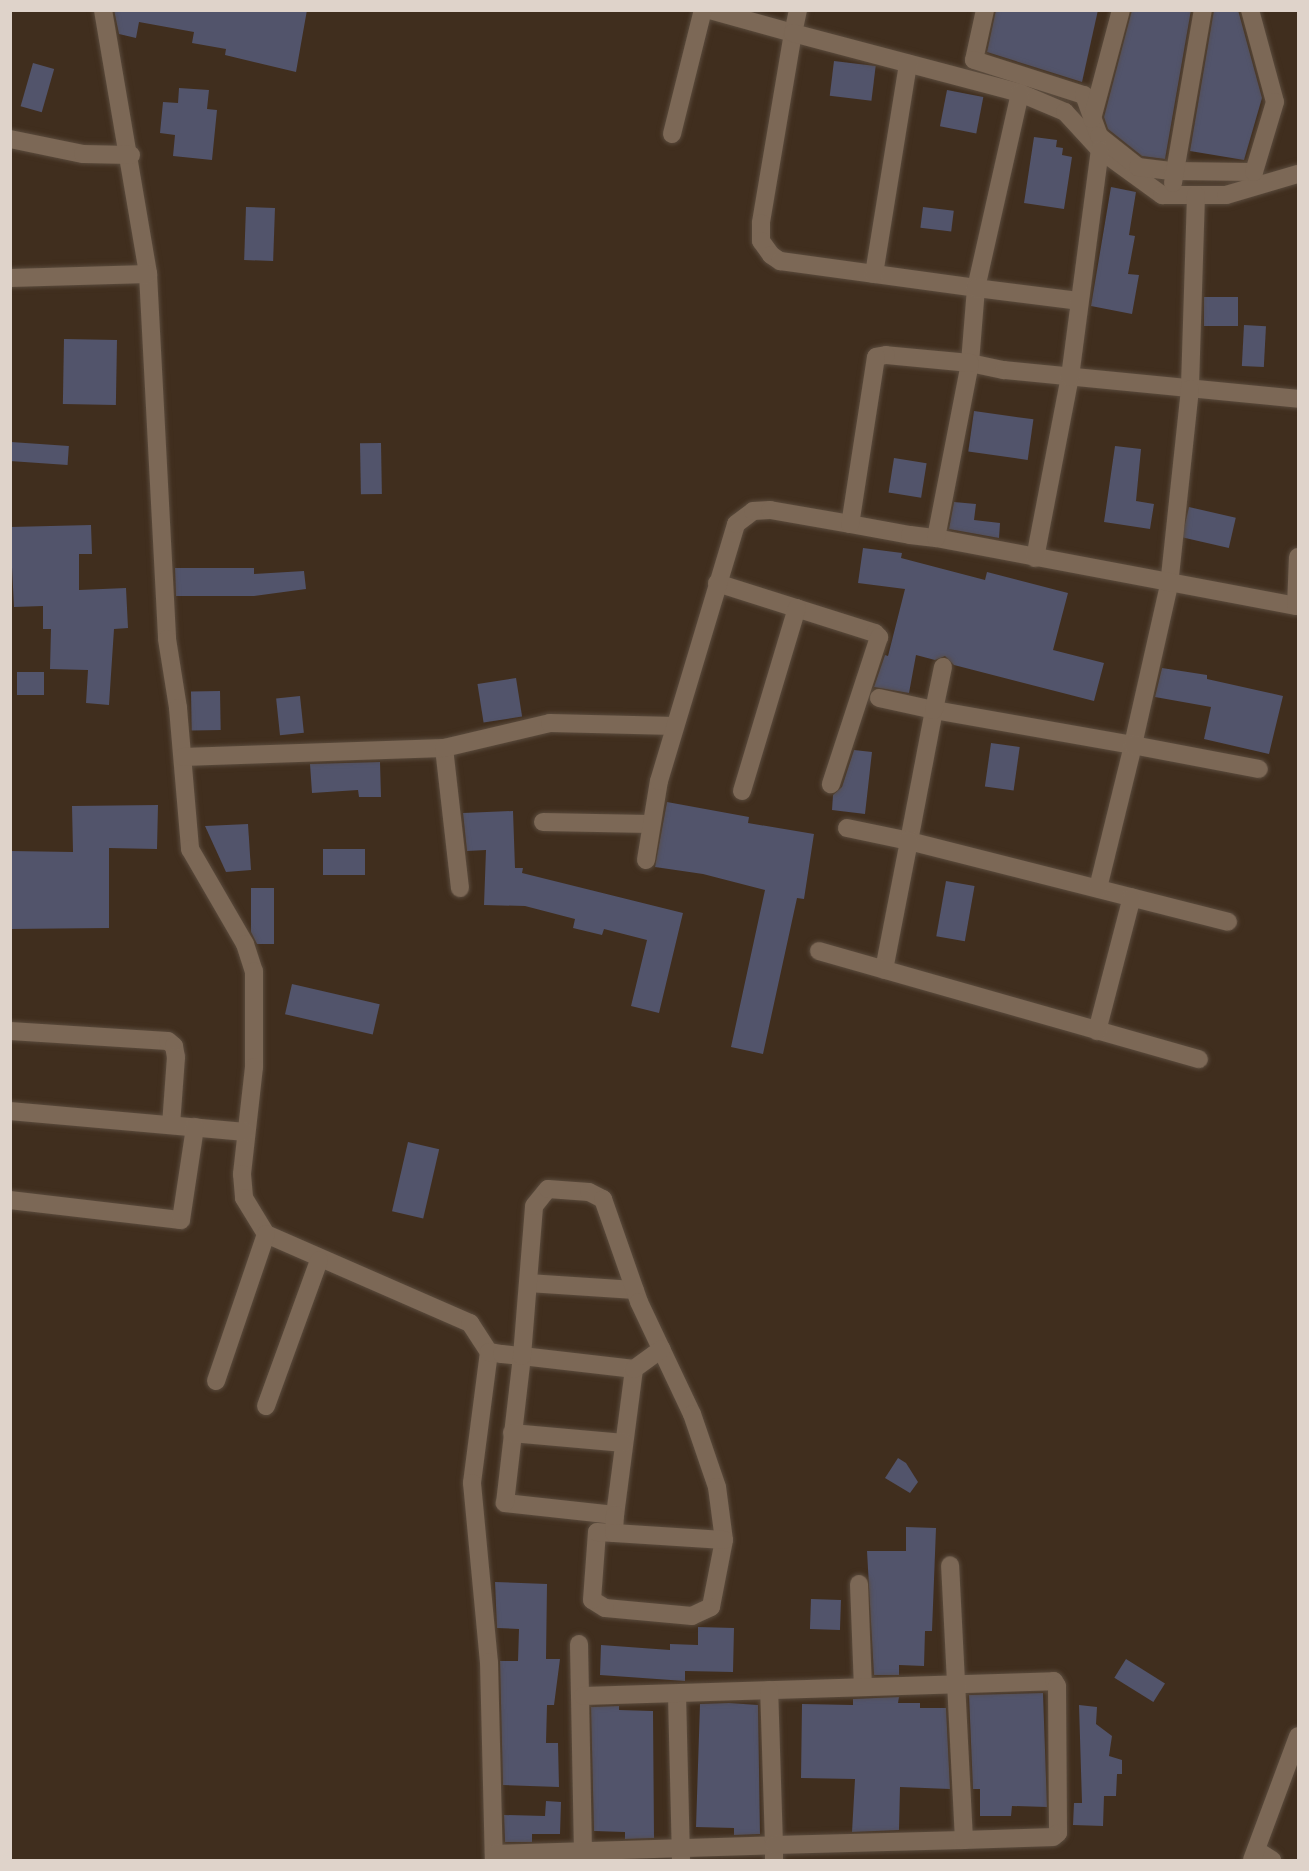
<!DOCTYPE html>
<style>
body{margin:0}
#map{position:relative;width:1309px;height:1871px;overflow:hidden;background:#402e1e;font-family:"Roboto Condensed",sans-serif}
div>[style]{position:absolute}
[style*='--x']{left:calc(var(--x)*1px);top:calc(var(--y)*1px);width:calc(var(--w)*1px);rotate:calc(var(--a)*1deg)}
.building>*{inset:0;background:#52546b;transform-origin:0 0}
.roads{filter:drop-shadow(0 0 2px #5a4b3d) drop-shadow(0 0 2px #5a4b3d)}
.minor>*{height:18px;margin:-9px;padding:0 9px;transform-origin:9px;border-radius:9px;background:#7c6856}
span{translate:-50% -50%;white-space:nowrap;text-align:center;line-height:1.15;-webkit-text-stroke:5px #201811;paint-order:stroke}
.frame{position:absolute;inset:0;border:12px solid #dfd3ca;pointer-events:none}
</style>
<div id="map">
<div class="building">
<div style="clip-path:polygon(114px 10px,307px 10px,296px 72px,225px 55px,226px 49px,192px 43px,194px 32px,139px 22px,136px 38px,119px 34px)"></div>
<div style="clip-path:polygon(996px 10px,1098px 10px,1082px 82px,987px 52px)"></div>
<div style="clip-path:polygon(1132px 10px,1191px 10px,1165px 159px,1142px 156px,1108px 129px,1104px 117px)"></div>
<div style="clip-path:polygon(1214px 10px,1238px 10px,1262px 98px,1244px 160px,1190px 151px)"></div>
<div style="left:834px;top:61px;width:42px;height:35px;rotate:7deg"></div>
<div style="left:33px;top:63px;width:22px;height:45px;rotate:16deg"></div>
<div style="clip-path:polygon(179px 88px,209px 90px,207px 109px,217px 110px,212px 160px,173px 156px,175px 135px,160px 133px,163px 102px,178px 103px)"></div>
<div style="left:947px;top:90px;width:37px;height:37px;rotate:11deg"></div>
<div style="clip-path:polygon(1034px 137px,1057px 140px,1056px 147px,1063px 148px,1062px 155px,1072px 157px,1064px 209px,1024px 203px)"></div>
<div style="clip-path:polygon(1111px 187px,1136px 192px,1129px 235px,1135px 236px,1128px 274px,1139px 275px,1132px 314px,1091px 306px)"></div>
<div style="left:246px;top:207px;width:29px;height:53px;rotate:2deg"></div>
<div style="left:923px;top:207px;width:31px;height:21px;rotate:7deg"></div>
<div style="left:1204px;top:297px;width:34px;height:29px"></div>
<div style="left:1244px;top:325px;width:22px;height:41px;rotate:3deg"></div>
<div style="left:64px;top:339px;width:53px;height:65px;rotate:1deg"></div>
<div style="left:974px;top:411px;width:60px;height:41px;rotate:8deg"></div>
<div style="left:11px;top:442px;width:58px;height:19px;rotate:4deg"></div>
<div style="left:381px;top:443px;width:51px;height:21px;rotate:89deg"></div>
<div style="clip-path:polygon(1115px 446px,1141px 449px,1136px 501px,1154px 504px,1150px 529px,1104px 522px)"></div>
<div style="left:894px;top:458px;width:33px;height:35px;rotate:9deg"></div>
<div style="clip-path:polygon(954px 502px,976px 504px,974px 520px,1000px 523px,999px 538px,949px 529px)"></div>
<div style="left:1189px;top:507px;width:48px;height:31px;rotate:13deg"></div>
<div style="clip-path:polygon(91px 525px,92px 554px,79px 554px,79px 590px,126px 588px,128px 628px,114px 629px,109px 705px,86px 703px,88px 670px,50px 669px,51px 629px,43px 629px,43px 606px,14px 607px,10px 527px)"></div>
<div style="clip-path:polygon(863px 548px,902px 553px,901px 558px,985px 580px,987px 572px,1068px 593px,1053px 650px,1104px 663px,1094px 701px,954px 665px,945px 656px,935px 660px,916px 655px,909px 693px,874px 687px,885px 655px,888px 656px,905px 589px,858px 583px)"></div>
<div style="clip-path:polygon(175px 568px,254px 568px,254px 574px,304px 571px,306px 589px,254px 596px,176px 596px)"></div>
<div style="clip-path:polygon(1162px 668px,1207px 675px,1207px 679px,1283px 696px,1269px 754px,1204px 739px,1211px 707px,1155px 697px)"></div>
<div style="left:17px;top:672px;width:27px;height:23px"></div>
<div style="left:516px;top:678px;width:39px;height:39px;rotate:81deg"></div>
<div style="left:220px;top:691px;width:39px;height:29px;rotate:89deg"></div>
<div style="left:300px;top:696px;width:37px;height:24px;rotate:84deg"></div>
<div style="left:991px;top:743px;width:29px;height:44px;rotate:8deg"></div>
<div style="clip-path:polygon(854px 750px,872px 752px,865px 814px,832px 810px,833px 795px,842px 787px)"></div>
<div style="clip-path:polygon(380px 762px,381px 797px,359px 797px,358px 790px,312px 793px,310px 764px)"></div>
<div style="clip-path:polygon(667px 802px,749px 817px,748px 823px,814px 834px,804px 899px,797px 898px,763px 1054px,731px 1047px,765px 890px,703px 874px,655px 867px)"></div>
<div style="clip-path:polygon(158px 805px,157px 849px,109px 848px,109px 928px,10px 929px,10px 851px,73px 852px,72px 806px)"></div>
<div style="clip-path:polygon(513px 811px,515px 868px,523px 868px,522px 873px,683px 913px,659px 1013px,631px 1006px,647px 940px,604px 929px,602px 935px,573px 928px,575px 919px,525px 906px,484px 905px,486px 850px,467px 851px,463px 813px)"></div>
<div style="clip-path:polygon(248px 824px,251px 870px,226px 872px,205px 826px)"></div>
<div style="left:365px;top:849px;width:26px;height:42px;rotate:90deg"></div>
<div style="left:946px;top:881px;width:29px;height:56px;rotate:10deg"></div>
<div style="clip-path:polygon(251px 888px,274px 888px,274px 944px,257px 944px,251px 932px)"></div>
<div style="left:292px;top:984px;width:90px;height:31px;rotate:13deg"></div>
<div style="left:408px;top:1142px;width:32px;height:71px;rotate:13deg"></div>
<div style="clip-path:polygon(898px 1458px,906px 1463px,918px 1482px,910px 1493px,885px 1478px)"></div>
<div style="clip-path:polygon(906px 1527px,936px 1528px,932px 1631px,925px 1631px,924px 1666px,899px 1665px,899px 1675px,874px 1675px,867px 1551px,906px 1551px)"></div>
<div style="clip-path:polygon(495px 1582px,547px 1584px,546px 1659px,560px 1659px,554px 1705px,547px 1705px,546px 1743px,558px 1743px,559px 1787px,503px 1785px,500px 1661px,518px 1661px,519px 1629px,497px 1628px)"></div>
<div style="left:811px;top:1599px;width:30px;height:30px;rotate:2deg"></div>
<div style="clip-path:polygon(698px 1627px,734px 1628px,733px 1672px,685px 1671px,685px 1681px,600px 1675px,601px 1645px,670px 1650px,670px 1644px,698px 1645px)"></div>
<div style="left:1126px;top:1659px;width:46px;height:22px;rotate:32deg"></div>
<div style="clip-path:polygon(1043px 1693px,1047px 1807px,1012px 1806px,1011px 1816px,980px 1816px,980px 1789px,973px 1789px,969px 1695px)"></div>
<div style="clip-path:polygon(899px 1697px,898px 1703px,920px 1703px,920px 1708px,946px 1708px,950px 1789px,900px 1787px,899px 1830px,852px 1832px,855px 1779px,801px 1778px,802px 1704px,853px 1705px,853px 1699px)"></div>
<div style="clip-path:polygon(729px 1703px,758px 1705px,760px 1834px,734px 1835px,734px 1828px,696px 1827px,700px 1704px)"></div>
<div style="clip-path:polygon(1079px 1705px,1097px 1707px,1096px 1724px,1112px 1736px,1109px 1756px,1122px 1760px,1122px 1774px,1117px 1774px,1116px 1796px,1104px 1796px,1103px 1826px,1073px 1825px,1074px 1803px,1082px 1803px)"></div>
<div style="clip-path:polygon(619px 1706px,619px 1710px,653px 1711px,654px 1838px,625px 1839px,625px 1832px,594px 1831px,591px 1707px)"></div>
<div style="clip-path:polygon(546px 1801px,561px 1802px,560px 1834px,532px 1834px,532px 1842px,505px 1842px,504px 1815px,545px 1816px)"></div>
</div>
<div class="roads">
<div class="minor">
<div style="--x:103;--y:10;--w:268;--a:80.3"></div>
<div style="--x:148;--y:274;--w:365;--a:87"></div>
<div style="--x:167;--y:639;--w:70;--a:80.9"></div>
<div style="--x:178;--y:708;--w:142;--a:85.1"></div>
<div style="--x:190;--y:849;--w:110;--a:59.9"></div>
<div style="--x:245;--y:944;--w:28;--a:72"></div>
<div style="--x:254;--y:971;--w:96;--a:90"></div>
<div style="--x:254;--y:1067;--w:108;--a:96.4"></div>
<div style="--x:242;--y:1174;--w:24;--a:85"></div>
<div style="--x:244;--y:1198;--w:42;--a:58.6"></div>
<div style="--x:266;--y:1234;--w:223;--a:23.6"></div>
<div style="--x:470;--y:1323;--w:35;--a:57"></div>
<div style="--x:489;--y:1352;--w:132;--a:97.4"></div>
<div style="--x:472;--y:1483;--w:180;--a:84.6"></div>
<div style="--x:489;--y:1662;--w:198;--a:88.6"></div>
<div style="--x:710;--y:10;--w:86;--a:15.5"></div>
<div style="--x:793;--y:33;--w:193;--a:99.6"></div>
<div style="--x:761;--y:223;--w:18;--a:90"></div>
<div style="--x:761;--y:241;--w:17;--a:54"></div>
<div style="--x:771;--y:255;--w:11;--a:34"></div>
<div style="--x:780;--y:261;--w:198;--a:7.8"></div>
<div style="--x:976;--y:288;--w:75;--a:94.6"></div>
<div style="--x:970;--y:363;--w:35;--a:12"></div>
<div style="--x:1004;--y:370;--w:295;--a:5.6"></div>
<div style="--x:798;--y:10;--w:24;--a:102"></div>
<div style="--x:793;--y:33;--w:235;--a:14.8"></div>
<div style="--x:1020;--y:93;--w:49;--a:22.9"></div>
<div style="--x:1065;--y:112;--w:52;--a:47.4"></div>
<div style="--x:1100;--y:150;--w:77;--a:36"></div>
<div style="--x:1162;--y:195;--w:64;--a:0"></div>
<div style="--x:1226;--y:195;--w:75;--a:-16.3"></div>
<div style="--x:985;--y:10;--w:51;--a:102.4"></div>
<div style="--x:974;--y:60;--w:115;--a:17.7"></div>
<div style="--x:1084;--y:95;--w:44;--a:69.9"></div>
<div style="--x:1099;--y:136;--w:50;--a:38.5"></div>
<div style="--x:1138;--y:167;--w:35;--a:7"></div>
<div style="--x:1173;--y:171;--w:81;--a:0.7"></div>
<div style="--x:1250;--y:10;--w:95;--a:74.8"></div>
<div style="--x:1275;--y:102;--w:73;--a:106.7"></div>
<div style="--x:1020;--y:93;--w:200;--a:102.7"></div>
<div style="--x:976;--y:288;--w:104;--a:7.2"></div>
<div style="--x:1092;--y:119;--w:113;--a:-75.1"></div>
<div style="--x:672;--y:134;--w:128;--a:-76"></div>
<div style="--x:10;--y:139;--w:75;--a:11.6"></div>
<div style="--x:83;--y:154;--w:48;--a:1.2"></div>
<div style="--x:1173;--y:183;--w:176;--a:-80.2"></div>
<div style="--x:1196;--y:195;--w:194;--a:91.8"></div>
<div style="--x:1190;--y:389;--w:197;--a:96.1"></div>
<div style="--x:1169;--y:585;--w:164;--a:102.7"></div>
<div style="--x:1133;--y:745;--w:202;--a:-170"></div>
<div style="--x:934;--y:710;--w:133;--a:100.8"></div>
<div style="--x:909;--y:841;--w:329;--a:14.2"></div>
<div style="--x:874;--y:274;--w:213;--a:-80.8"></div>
<div style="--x:10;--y:278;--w:138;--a:-1.7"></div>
<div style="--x:936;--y:538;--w:366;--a:10.7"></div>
<div style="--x:1296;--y:606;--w:49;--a:-87.7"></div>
<div style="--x:1035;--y:558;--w:184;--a:-79.1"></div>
<div style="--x:1070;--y:377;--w:229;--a:-82.5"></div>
<div style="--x:717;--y:583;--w:166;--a:17.6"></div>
<div style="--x:875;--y:633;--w:6;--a:45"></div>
<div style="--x:879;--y:637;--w:155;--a:108.1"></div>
<div style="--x:879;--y:698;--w:56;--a:12.3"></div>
<div style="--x:934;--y:710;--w:44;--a:-78.2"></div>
<div style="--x:444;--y:748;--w:141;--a:83.5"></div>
<div style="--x:183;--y:757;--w:261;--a:-2"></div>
<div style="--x:444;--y:748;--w:109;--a:-13.3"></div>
<div style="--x:550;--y:723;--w:125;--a:1.4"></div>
<div style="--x:742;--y:791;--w:191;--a:-73.3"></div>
<div style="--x:543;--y:822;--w:107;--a:1.1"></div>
<div style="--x:847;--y:828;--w:63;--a:11.8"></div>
<div style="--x:909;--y:841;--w:131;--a:101"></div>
<div style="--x:646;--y:860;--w:80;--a:-80.7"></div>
<div style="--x:659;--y:781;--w:268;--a:-73.3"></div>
<div style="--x:736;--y:524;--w:21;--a:-37"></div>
<div style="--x:753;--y:511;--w:17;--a:-3"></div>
<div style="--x:770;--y:510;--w:81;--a:9.9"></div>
<div style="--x:850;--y:524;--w:61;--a:10.4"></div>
<div style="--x:910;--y:535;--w:26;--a:7"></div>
<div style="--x:936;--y:538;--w:178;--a:-79"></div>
<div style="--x:970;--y:363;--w:84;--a:-174.6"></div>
<div style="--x:886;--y:355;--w:10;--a:169"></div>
<div style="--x:876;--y:357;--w:169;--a:98.8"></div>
<div style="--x:1098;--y:888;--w:147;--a:-76.2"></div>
<div style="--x:1133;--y:745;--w:128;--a:10.8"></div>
<div style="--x:819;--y:951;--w:395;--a:15.9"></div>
<div style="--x:10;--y:1031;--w:158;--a:3.6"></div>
<div style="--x:168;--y:1041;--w:8;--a:40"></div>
<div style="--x:174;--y:1046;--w:11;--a:80"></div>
<div style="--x:176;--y:1057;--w:68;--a:94.2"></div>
<div style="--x:1097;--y:1031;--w:138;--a:-75.4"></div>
<div style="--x:10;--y:1111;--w:236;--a:5.1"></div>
<div style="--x:10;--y:1200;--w:172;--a:6.7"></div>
<div style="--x:181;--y:1220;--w:94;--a:-81.4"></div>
<div style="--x:528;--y:1283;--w:107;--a:3.7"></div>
<div style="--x:489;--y:1352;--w:13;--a:9"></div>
<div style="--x:502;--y:1354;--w:20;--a:6"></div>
<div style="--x:522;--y:1356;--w:113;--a:6.6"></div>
<div style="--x:634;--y:1369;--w:147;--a:97.4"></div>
<div style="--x:615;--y:1515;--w:111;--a:-173.8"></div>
<div style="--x:505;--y:1503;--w:148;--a:-83.4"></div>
<div style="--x:522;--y:1356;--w:150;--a:-85.4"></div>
<div style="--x:534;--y:1206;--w:22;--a:-51"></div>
<div style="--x:548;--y:1189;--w:41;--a:4.2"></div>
<div style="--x:589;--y:1192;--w:16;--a:27"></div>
<div style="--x:603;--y:1199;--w:109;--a:70.7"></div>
<div style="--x:639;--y:1302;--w:124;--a:64.7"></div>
<div style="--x:692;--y:1414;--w:77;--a:71.1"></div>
<div style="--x:717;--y:1487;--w:53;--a:82.5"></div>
<div style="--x:724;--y:1540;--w:68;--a:101"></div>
<div style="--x:711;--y:1607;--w:21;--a:155"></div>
<div style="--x:692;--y:1616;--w:87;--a:-174.7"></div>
<div style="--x:605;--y:1608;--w:15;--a:-148"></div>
<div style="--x:592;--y:1600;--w:68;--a:-85.8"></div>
<div style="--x:597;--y:1532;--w:17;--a:3"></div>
<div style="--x:614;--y:1533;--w:18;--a:-87"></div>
<div style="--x:634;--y:1369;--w:34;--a:-36"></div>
<div style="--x:216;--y:1381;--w:155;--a:-71.2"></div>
<div style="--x:266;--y:1406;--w:155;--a:-70"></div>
<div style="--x:512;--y:1433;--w:112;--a:5.1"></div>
<div style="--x:614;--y:1533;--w:110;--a:3.6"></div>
<div style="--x:859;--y:1584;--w:102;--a:87.8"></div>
<div style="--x:579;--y:1644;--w:216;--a:88.9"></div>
<div style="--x:677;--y:1695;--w:164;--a:88.6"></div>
<div style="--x:583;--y:1696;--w:471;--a:-1.8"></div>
<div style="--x:1054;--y:1681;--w:6;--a:59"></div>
<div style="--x:1057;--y:1686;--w:147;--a:89.6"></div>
<div style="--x:1058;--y:1833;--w:6;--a:141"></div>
<div style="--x:1053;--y:1837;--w:89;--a:178.1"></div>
<div style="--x:1256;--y:1850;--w:19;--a:32"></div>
<div style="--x:494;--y:1854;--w:280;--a:-1.8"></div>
<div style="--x:774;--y:1845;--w:155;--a:-91.8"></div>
<div style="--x:774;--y:1860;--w:15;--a:-90"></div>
<div style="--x:774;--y:1845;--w:190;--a:-1.5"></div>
<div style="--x:964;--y:1840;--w:275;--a:-92.9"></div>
<div style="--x:1252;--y:1860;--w:132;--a:-69.6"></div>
</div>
</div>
<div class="frame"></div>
</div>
